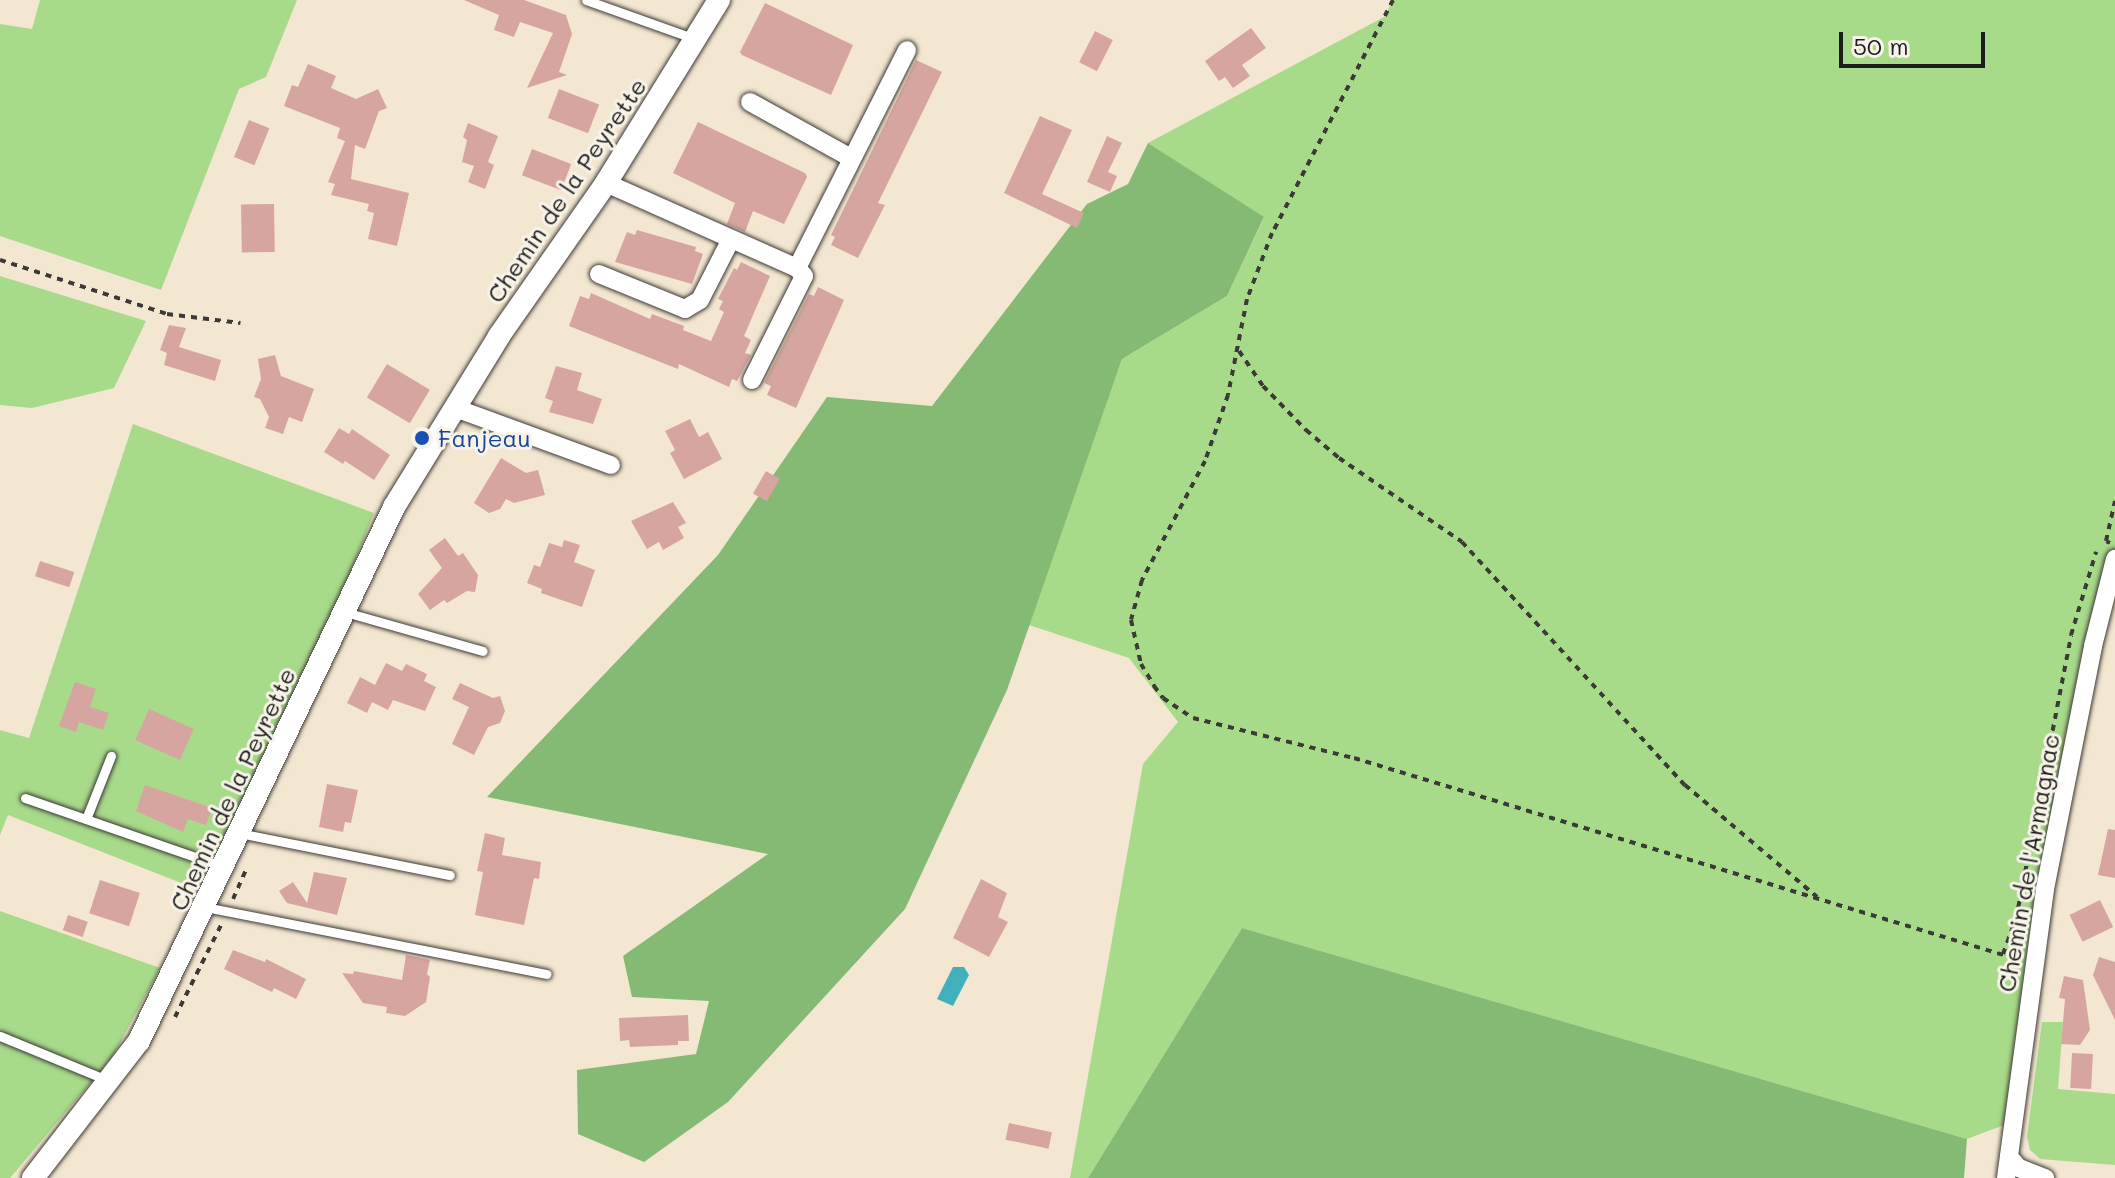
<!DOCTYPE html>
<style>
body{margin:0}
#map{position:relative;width:2115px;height:1178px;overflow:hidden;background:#f4e7d1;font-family:Mali,sans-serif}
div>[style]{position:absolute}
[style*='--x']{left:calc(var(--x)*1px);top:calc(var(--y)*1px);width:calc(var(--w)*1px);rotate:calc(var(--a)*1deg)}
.green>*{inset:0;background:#a7da89}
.forest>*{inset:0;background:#85ba75}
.water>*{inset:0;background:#41b0bd}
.building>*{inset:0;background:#d7a59f;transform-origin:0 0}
.path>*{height:4px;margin-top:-2px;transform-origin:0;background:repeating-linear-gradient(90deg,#3c3a37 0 6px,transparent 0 12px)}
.roads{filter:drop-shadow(0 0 2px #3c3a37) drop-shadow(0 0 2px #3c3a37)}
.service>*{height:9px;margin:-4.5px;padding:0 4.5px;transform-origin:4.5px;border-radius:4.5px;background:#fff}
.minor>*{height:18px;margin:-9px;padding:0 9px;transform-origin:9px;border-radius:9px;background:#fff}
.tertiary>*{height:22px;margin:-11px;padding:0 11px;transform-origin:11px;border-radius:11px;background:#fff}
.dots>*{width:22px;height:22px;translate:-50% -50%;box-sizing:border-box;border:4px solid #f7f3e8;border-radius:50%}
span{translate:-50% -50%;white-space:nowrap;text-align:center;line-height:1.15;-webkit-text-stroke:6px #f7f3e8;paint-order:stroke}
.street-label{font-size:24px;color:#1c1c1c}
.transit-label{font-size:24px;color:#164399}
.left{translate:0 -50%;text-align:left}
.scale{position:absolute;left:1839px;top:32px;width:146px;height:36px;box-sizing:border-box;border:4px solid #1c1c1c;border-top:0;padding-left:10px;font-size:24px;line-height:28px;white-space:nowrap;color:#1c1c1c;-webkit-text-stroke:6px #f7f3e8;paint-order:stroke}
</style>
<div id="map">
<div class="green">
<div style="clip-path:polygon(40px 0,297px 0,266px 77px,239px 89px,161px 290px,0 236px,0 24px,32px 29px)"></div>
<div style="clip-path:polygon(1393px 0,2115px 0,2115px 559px,2107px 585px,2012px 1122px,1967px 1139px,1242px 928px,1088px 1178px,1070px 1178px,1143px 764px,1178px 722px,1129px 658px,1029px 625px,1122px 359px,1227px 296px,1264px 218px,1148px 143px,1384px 17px)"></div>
<div style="clip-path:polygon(0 276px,146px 321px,114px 388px,32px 408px,0 405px)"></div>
<div style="clip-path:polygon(133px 424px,374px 513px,341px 595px,199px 890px,8px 815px,0 835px,0 730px,29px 738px)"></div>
<div style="clip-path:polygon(0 911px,160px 968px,113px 1056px,10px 1178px,0 1178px)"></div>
<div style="clip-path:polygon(2042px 1022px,2063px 1022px,2058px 1089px,2115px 1094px,2115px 1165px,2040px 1159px,2030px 1150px,2027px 1137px)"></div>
</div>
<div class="forest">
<div style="clip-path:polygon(1148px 143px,1264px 217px,1227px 296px,1122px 359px,1007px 690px,905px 909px,728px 1102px,644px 1162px,578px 1134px,577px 1070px,696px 1054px,709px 1001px,632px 997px,623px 956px,768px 854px,487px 797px,718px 555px,827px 397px,932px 406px,1087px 204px,1128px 184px)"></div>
<div style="clip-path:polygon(1242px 928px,1967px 1139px,1964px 1178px,1088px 1178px)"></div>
</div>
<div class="water">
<div style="clip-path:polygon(953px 967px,964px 967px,969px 975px,953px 1006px,937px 999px)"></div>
</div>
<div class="building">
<div style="clip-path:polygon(464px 0,524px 0,566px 15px,572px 34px,559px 72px,567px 75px,527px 88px,553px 33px,520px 22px,514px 37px,494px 30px,499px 15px)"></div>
<div style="clip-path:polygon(765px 3px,853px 45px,831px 95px,742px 55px,740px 52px)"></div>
<div style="clip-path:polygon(1251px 28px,1266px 48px,1242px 65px,1250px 76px,1233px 88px,1225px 77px,1219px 81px,1205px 61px)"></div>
<div style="left:1095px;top:31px;width:20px;height:35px;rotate:27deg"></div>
<div style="clip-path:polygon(916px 60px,942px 72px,878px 203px,885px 205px,858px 258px,831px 245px,835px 237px,831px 235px)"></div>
<div style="clip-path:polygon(308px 64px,336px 76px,331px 88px,356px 99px,378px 89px,387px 108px,379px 111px,365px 149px,355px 145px,351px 179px,409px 193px,397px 246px,368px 239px,374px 213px,367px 211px,369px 204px,331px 195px,335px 184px,328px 182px,345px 141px,337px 138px,340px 128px,284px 106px,292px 85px,298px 87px)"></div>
<div style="left:559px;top:89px;width:43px;height:31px;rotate:21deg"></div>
<div style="clip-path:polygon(1040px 116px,1072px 130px,1042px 194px,1084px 213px,1077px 228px,1004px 193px)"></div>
<div style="left:249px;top:120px;width:22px;height:40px;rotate:22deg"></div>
<div style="clip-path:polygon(698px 122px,805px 173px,807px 177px,784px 224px,753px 211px,745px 232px,727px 224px,735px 203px,673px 173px)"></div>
<div style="clip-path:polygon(468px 123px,498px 136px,488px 162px,494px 165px,485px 189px,468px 182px,474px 166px,462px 162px,467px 140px,463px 137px)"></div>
<div style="clip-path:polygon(1107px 136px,1122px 143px,1108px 172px,1117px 176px,1110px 192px,1087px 182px)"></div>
<div style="left:532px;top:149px;width:42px;height:28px;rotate:21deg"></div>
<div style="left:274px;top:204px;width:48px;height:33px;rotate:89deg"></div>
<div style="clip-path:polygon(637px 230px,696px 247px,695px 251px,703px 254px,692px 284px,615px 262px,627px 232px,635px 235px)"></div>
<div style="clip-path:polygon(741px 262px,770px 276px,744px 336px,751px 340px,745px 353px,751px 355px,737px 381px,732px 379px,729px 387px,679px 364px,678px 369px,569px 326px,580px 296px,589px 299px,591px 293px,650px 319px,652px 314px,684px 326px,683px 330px,711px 341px,724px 312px,719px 309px,723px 301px,718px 299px,734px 268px,737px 270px)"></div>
<div style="clip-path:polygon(818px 287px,844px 300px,796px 408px,767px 395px,771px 386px,764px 383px,809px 294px,814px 296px)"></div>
<div style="clip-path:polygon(169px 325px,186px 328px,179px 347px,221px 360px,215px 381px,164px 365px,167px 353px,160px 350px)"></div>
<div style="clip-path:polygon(275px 355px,281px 376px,314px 389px,302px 422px,289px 417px,283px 434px,265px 428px,269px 417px,260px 399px,254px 397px,261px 379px,258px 359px)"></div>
<div style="left:387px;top:364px;width:50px;height:39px;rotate:31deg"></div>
<div style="clip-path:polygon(556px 366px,582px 373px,577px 390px,602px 399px,593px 424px,549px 412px,553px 401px,545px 398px)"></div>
<div style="clip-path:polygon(690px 419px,699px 437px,708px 432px,722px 459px,684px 479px,670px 453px,675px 450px,665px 431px)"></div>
<div style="clip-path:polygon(339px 428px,349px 434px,352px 429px,390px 455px,374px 480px,345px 461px,343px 464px,324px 452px)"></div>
<div style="clip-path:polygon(501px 458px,526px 473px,538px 470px,545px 495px,514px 503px,506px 499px,500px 509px,489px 513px,474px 503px)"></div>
<div style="left:766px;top:471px;width:16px;height:26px;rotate:30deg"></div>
<div style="clip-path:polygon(673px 502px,686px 523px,678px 527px,684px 538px,663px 550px,659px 542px,647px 549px,631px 521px)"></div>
<div style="clip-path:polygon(445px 538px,458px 556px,463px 553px,478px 575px,475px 592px,467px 591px,447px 603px,444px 600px,430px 610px,418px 594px,442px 568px,429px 550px)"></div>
<div style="clip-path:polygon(564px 540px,580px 545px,574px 562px,595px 570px,582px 607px,541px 593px,542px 589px,527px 583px,534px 565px,540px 567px,549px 543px,562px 547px)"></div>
<div style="left:40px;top:561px;width:36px;height:16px;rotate:18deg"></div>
<div style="clip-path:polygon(386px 663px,402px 671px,406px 664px,427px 674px,424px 681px,436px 687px,425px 711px,393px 700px,388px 710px,372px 702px,367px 713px,347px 703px,360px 677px,375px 685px)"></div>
<div style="clip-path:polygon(75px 682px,96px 689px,90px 707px,109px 713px,103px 730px,79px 722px,76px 732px,59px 726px)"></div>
<div style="clip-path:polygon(460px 683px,493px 698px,500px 696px,505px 711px,500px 723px,488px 727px,474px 755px,452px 744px,469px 707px,452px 699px)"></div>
<div style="left:149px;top:709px;width:49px;height:34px;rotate:24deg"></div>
<div style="clip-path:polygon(327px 784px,358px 790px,351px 823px,345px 822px,343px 832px,319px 827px)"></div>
<div style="clip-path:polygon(145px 785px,212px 808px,206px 825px,188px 819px,183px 832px,136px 811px)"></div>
<div style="clip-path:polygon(2108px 829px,2115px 830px,2115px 878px,2098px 875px)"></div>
<div style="clip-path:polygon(485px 833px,505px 838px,502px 855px,541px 862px,539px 879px,534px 878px,524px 925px,475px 915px,483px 872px,477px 871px)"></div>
<div style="clip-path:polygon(314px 872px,347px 878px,337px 915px,287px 903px,279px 891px,293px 882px,307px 903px)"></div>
<div style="clip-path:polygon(981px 879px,1007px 893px,998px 917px,1008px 922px,989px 957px,953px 938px)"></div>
<div style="left:100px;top:880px;width:42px;height:35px;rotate:18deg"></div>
<div style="left:2100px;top:900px;width:30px;height:34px;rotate:64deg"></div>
<div style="left:68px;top:915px;width:21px;height:16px;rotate:19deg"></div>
<div style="clip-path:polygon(233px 950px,265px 962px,266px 959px,306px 979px,296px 999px,274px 988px,272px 992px,224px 969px)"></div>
<div style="clip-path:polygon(406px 955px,430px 960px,427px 974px,430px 977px,426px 1002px,405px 1016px,386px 1013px,387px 1007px,363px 1003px,342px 973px,353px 974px,354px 971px,402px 980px)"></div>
<div style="clip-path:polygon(2099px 957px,2115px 962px,2115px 1020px,2093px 975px)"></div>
<div style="clip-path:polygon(2064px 976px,2083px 980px,2090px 1030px,2080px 1045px,2061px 1044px,2065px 999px,2059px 998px)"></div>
<div style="clip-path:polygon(688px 1015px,689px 1041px,678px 1041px,678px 1045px,630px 1047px,629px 1040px,620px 1041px,619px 1018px)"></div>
<div style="left:2072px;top:1053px;width:21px;height:35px;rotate:3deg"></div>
<div style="left:1009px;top:1123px;width:44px;height:17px;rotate:12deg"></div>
</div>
<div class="path">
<div style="--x:1393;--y:0;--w:263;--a:117.4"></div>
<div style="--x:1272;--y:233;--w:71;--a:110.7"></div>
<div style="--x:1247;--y:299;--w:98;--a:101.2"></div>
<div style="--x:1228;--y:395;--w:70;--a:109.2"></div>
<div style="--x:1205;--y:461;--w:135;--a:117.9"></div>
<div style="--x:1142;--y:580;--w:41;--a:105.4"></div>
<div style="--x:1131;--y:620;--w:45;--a:77.2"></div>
<div style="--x:1141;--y:664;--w:26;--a:59"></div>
<div style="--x:1154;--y:686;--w:15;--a:53"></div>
<div style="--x:1163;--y:698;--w:36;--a:34"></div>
<div style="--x:1193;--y:718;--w:166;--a:14"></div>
<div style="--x:1354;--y:758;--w:693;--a:16.87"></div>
<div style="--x:0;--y:260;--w:176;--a:17.9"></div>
<div style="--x:167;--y:314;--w:74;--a:7"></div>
<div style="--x:1239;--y:351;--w:42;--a:55.6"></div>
<div style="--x:1263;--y:386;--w:62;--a:45.7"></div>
<div style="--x:1306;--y:430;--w:43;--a:40.3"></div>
<div style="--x:1339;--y:458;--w:149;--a:34.3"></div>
<div style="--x:1462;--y:542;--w:330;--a:47.5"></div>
<div style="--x:1685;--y:785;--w:173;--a:40.3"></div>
<div style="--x:2110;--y:543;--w:4;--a:-153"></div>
<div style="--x:2106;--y:541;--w:41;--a:-77.3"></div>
<div style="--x:233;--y:899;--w:32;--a:-66"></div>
<div style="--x:2003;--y:954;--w:37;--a:-70"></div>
<div style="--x:2016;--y:919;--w:289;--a:-79"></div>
<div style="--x:2071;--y:635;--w:87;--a:-73.2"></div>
<div style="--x:175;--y:1017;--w:103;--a:-63.4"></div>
</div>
<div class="roads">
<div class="service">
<div style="--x:586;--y:0;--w:113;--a:19.7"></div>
<div style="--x:345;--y:612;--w:143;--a:15.8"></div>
<div style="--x:25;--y:798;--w:207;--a:19.1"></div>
<div style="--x:86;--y:819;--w:68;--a:-68.4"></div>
<div style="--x:239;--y:833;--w:215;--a:11.3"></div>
<div style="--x:205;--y:907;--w:348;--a:11.1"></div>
<div style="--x:0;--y:1036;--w:116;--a:22.4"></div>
</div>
<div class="minor">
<div style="--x:750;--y:102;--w:115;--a:29"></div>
<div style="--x:606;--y:183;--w:209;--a:24"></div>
<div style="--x:797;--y:268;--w:244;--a:-63.2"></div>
<div style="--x:599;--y:274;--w:93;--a:22.1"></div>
<div style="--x:685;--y:309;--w:17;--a:-31"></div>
<div style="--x:700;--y:300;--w:66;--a:-63"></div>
<div style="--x:752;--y:380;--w:116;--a:-63.4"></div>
<div style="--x:804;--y:276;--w:11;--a:-131"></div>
<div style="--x:455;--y:408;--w:166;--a:20.1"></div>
<div style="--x:2009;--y:1157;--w:15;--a:48"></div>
<div style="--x:2019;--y:1168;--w:28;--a:21"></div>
<div style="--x:2006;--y:1178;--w:292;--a:-82.3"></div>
<div style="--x:2045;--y:889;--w:248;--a:-78.8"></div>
<div style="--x:2093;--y:646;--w:90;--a:-75.8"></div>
</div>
<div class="tertiary">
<div style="--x:33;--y:1178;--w:173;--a:-52.3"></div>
<div style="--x:139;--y:1041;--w:592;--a:-64.47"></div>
<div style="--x:394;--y:507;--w:201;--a:-58.4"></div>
<div style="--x:499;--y:336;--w:187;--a:-55"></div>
<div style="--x:606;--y:183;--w:215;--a:-58.3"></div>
</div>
</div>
<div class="dots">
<div style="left:422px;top:438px;background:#1a4fb4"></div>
</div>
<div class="street-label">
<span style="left:566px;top:190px;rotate:-56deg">Chemin de la Peyrette</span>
<span style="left:232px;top:789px;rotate:-65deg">Chemin de la Peyrette</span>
<span style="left:2028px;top:863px;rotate:-80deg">Chemin de l'Armagnac</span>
</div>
<div class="transit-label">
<span class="left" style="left:438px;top:438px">Fanjeau</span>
</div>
<div class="scale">50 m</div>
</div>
